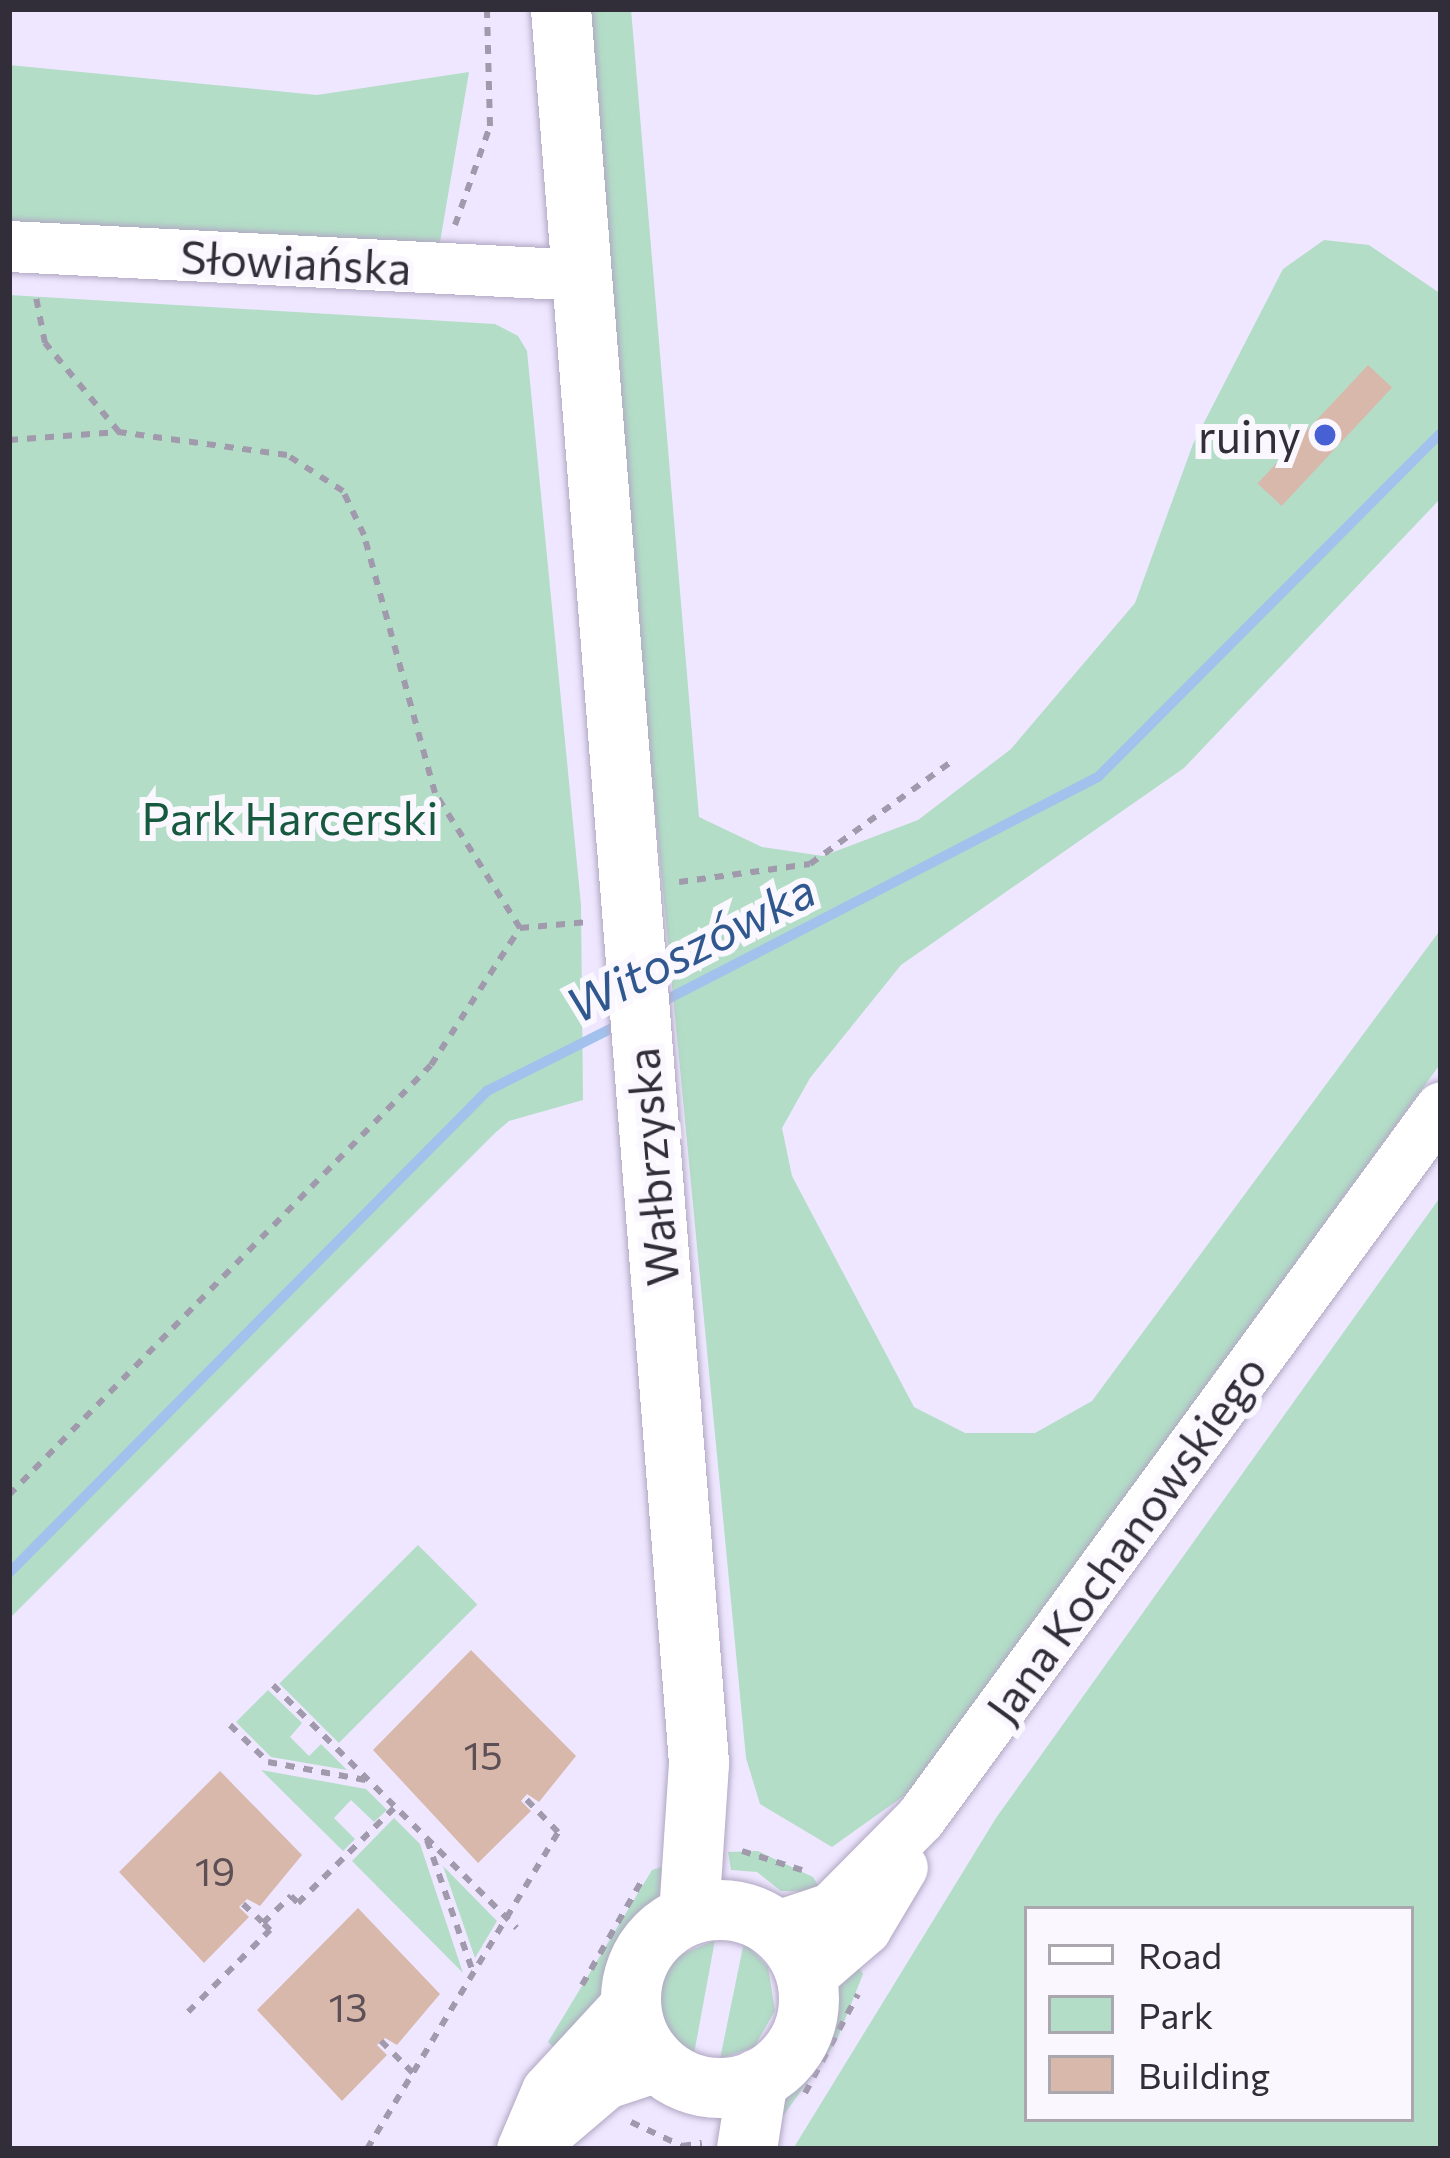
<!DOCTYPE html>
<meta charset="utf-8">
<style>
body{margin:0}
#map{position:relative;width:1450px;height:2158px;overflow:hidden;background:#efe7ff;font-family:Commissioner,sans-serif}
div>[style]{position:absolute}
[style*='--x']{left:calc(var(--x)*1px);top:calc(var(--y)*1px);width:calc(var(--w)*1px);rotate:calc(var(--a)*1deg)}
.green>*{inset:0;background:#b3ddc7;transform-origin:0 0}
.stream>*{height:10px;margin:-5px;padding:0 5px;transform-origin:5px;border-radius:5px;background:#a2c1ec}
.building>*{inset:0;background:#d9b8ac;transform-origin:0 0}
.path>*{height:6px;margin-top:-3px;transform-origin:0;background:repeating-linear-gradient(90deg,#a09aac 0 9px,transparent 0 18px)}
.roads{filter:drop-shadow(0 0 3px #b1a7c3) drop-shadow(0 0 3px #b1a7c3)}
.tertiary>*{height:51px;margin:-25.5px;padding:0 25.5px;transform-origin:25.5px;border-radius:25.5px;background:#fff}
.secondary>*{height:60px;margin:-30px;padding:0 30px;transform-origin:30px;border-radius:30px;background:#fff}
.secondary>.ring{margin:-30px;padding:0;box-sizing:content-box;background:none;border:60px solid #fff;border-radius:50%}
.dots>*{width:33px;height:33px;translate:-50% -50%;box-sizing:border-box;border:6px solid #faf8fe;border-radius:50%}
span{translate:-50% -50%;white-space:nowrap;text-align:center;line-height:1.15;-webkit-text-stroke:12px #faf8fe;paint-order:stroke}
.number-label{font-size:39px;color:#5c5056}
.number-label span{-webkit-text-stroke-width:0}
.street-label{font-size:45px;color:#322e39}
.poi-label{font-size:45px;color:#322e39}
.right{translate:-100% -50%;text-align:right}
.park-label{font-size:45px;color:#16593f}
.water-label{font-size:48px;color:#30578e;font-style:italic}
.frame{position:absolute;inset:0;border:12px solid #322e39;pointer-events:none}
.legend{position:absolute;left:1024px;top:1906px;width:390px;height:216px;box-sizing:border-box;background:#faf8fe;border:3px solid #aaa7af;margin:0;padding:15px 21px;list-style:none;font-size:36px;color:#322e39}
.legend li{display:flex;align-items:center;gap:24px;height:60px}
.legend b{width:60px;border:3px solid #aaa7af}
</style>
<div id="map">
<div class="green">
<div style="clip-path:polygon(588px 9px,631px 9px,699px 817px,762px 847px,823px 856px,918px 820px,1011px 749px,1135px 603px,1193px 444px,1283px 269px,1324px 240px,1369px 245px,1441px 294px,1441px 498px,1184px 768px,901px 965px,810px 1078px,782px 1128px,792px 1176px,914px 1407px,965px 1433px,1035px 1433px,1092px 1401px,1441px 929px,1441px 1063px,912px 1790px,832px 1847px,760px 1804px,746px 1758px,624px 484px)"></div>
<div style="clip-path:polygon(9px 65px,317px 95px,469px 72px,439px 248px,9px 225px)"></div>
<div style="clip-path:polygon(9px 295px,495px 324px,518px 336px,527px 351px,581px 905px,583px 1100px,509px 1121px,495px 1133px,9px 1619px)"></div>
<div style="clip-path:polygon(evenodd,1441px 1196px,1441px 2149px,793px 2149px,996px 1818px,1441px 1196px,1027px 1909px,1411px 1909px,1411px 2119px,1027px 2119px,1027px 1909px)"></div>
<div style="left:418px;top:1545px;width:84px;height:196px;rotate:45deg"></div>
<div style="clip-path:polygon(268px 1690px,302px 1723px,290px 1737px,309px 1756px,321px 1744px,347px 1770px,271px 1757px,236px 1722px)"></div>
<div style="clip-path:polygon(261px 1770px,366px 1789px,387px 1810px,374px 1822px,351px 1800px,334px 1818px,355px 1839px,343px 1851px)"></div>
<div style="clip-path:polygon(394px 1818px,420px 1844px,463px 1973px,352px 1861px)"></div>
<div style="clip-path:polygon(758px 1851px,813px 1877px,822px 1892px,781px 1891px,757px 1872px,731px 1870px,728px 1852px)"></div>
<div style="clip-path:polygon(676px 1862px,659px 1905px,621px 1955px,608px 2002px,564px 2057px,548px 2042px,652px 1870px)"></div>
<div style="clip-path:polygon(443px 1866px,497px 1921px,475px 1958px)"></div>
<div style="clip-path:polygon(715px 1940px,694px 2054px,662px 2028px,656px 1985px,666px 1961px)"></div>
<div style="clip-path:polygon(744px 1942px,768px 1967px,775px 2011px,754px 2047px,720px 2059px)"></div>
<div style="clip-path:polygon(854px 1959px,863px 1974px,836px 2042px,778px 2123px,771px 2098px,807px 2056px,827px 1995px)"></div>
</div>
<div class="stream">
<div style="--x:658;--y:1004;--w:495;--a:-27.3"></div>
<div style="--x:1098;--y:777;--w:486;--a:-45.1"></div>
<div style="--x:9;--y:1573;--w:679;--a:-45.24"></div>
<div style="--x:487;--y:1091;--w:149;--a:-26.7"></div>
</div>
<div class="building">
<div style="left:1368px;top:365px;width:33px;height:162px;rotate:43deg"></div>
<div style="clip-path:polygon(471px 1650px,576px 1756px,539px 1802px,527px 1794px,521px 1801px,531px 1811px,478px 1863px,373px 1750px)"></div>
<div style="clip-path:polygon(220px 1771px,302px 1855px,260px 1906px,247px 1899px,239px 1907px,249px 1917px,204px 1963px,119px 1872px)"></div>
<div style="clip-path:polygon(358px 1908px,440px 1994px,397px 2045px,385px 2038px,377px 2045px,387px 2055px,342px 2101px,257px 2010px)"></div>
</div>
<div class="path">
<div style="--x:455;--y:225;--w:105;--a:-70.5"></div>
<div style="--x:490;--y:126;--w:117;--a:-91.5"></div>
<div style="--x:9;--y:440;--w:110;--a:-4.2"></div>
<div style="--x:679;--y:882;--w:132;--a:-7.8"></div>
<div style="--x:810;--y:864;--w:179;--a:-35.9"></div>
<div style="--x:520;--y:928;--w:68;--a:-5"></div>
<div style="--x:9;--y:1495;--w:602;--a:-45.54"></div>
<div style="--x:431;--y:1065;--w:163;--a:-57"></div>
<div style="--x:520;--y:928;--w:160;--a:-122.2"></div>
<div style="--x:435;--y:793;--w:268;--a:-105.4"></div>
<div style="--x:364;--y:535;--w:49;--a:-115.5"></div>
<div style="--x:343;--y:491;--w:67;--a:-147.3"></div>
<div style="--x:287;--y:455;--w:170;--a:-172.2"></div>
<div style="--x:119;--y:432;--w:116;--a:-129.7"></div>
<div style="--x:45;--y:343;--w:52;--a:-101.1"></div>
<div style="--x:273;--y:1685;--w:344;--a:44.9"></div>
<div style="--x:230;--y:1725;--w:53;--a:44.2"></div>
<div style="--x:268;--y:1762;--w:99;--a:10.5"></div>
<div style="--x:427;--y:1840;--w:140;--a:70.8"></div>
<div style="--x:742;--y:1851;--w:63;--a:17.6"></div>
<div style="--x:243;--y:1904;--w:26;--a:43"></div>
<div style="--x:582;--y:1985;--w:119;--a:-60.2"></div>
<div style="--x:188;--y:2012;--w:116;--a:-45"></div>
<div style="--x:270;--y:1930;--w:10;--a:-135"></div>
<div style="--x:263;--y:1923;--w:39;--a:-44"></div>
<div style="--x:291;--y:1896;--w:10;--a:45"></div>
<div style="--x:298;--y:1903;--w:136;--a:-44.7"></div>
<div style="--x:381;--y:2041;--w:45;--a:45"></div>
<div style="--x:805;--y:2093;--w:112;--a:-61.8"></div>
<div style="--x:631;--y:2122;--w:56;--a:25.2"></div>
<div style="--x:682;--y:2146;--w:20;--a:-9"></div>
<div style="--x:367;--y:2149;--w:370;--a:-58.9"></div>
<div style="--x:558;--y:1832;--w:49;--a:-134.2"></div>
</div>
<div class="roads">
<div class="tertiary">
<div style="--x:9;--y:246;--w:575;--a:2.89"></div>
<div style="--x:774;--y:1927;--w:60;--a:-18.4"></div>
<div style="--x:831;--y:1908;--w:127;--a:-45.3"></div>
<div style="--x:920;--y:1818;--w:881;--a:-53.77"></div>
<div style="--x:807;--y:1979;--w:77;--a:-40.8"></div>
<div style="--x:865;--y:1929;--w:72;--a:-59.2"></div>
<div style="--x:539;--y:2140;--w:88;--a:-40.4"></div>
<div style="--x:606;--y:2083;--w:57;--a:-18.4"></div>
<div style="--x:522;--y:2149;--w:64;--a:-67"></div>
<div style="--x:547;--y:2090;--w:122;--a:-47.3"></div>
</div>
<div class="secondary">
<div style="--x:561;--y:9;--w:1760;--a:85.5"></div>
<div style="--x:699;--y:1764;--w:151;--a:93.8"></div>
<div class="ring" style="left:631px;top:1910px;width:118px;height:118px"></div>
<div style="--x:747;--y:2149;--w:71;--a:-81.1"></div>
</div>
</div>
<div class="dots">
<div style="left:1325px;top:435px;background:#4761d5"></div>
</div>
<div class="number-label">
<span style="left:483px;top:1754px">15</span>
<span style="left:215px;top:1870px">19</span>
<span style="left:348px;top:2006px">13</span>
</div>
<div class="street-label">
<span style="left:296px;top:261px;rotate:3deg">Słowiańska</span>
<span style="left:651px;top:1167px;rotate:-95deg">Wałbrzyska</span>
<span style="left:1125px;top:1538px;rotate:-54deg">Jana Kochanowskiego</span>
</div>
<div class="poi-label">
<span class="right" style="left:1301px;top:435px">ruiny</span>
</div>
<div class="park-label">
<span style="left:290px;top:817px">Park Harcerski</span>
</div>
<div class="water-label">
<span style="left:690px;top:946px;rotate:-27deg">Witoszówka</span>
</div>
<div class="frame"></div>
<ul class="legend">
<li><b style="height:15px;background:#fff"></b>Road</li>
<li><b style="height:33px;background:#b3ddc7"></b>Park</li>
<li><b style="height:33px;background:#d9b8ac"></b>Building</li>
</ul>
</div>
